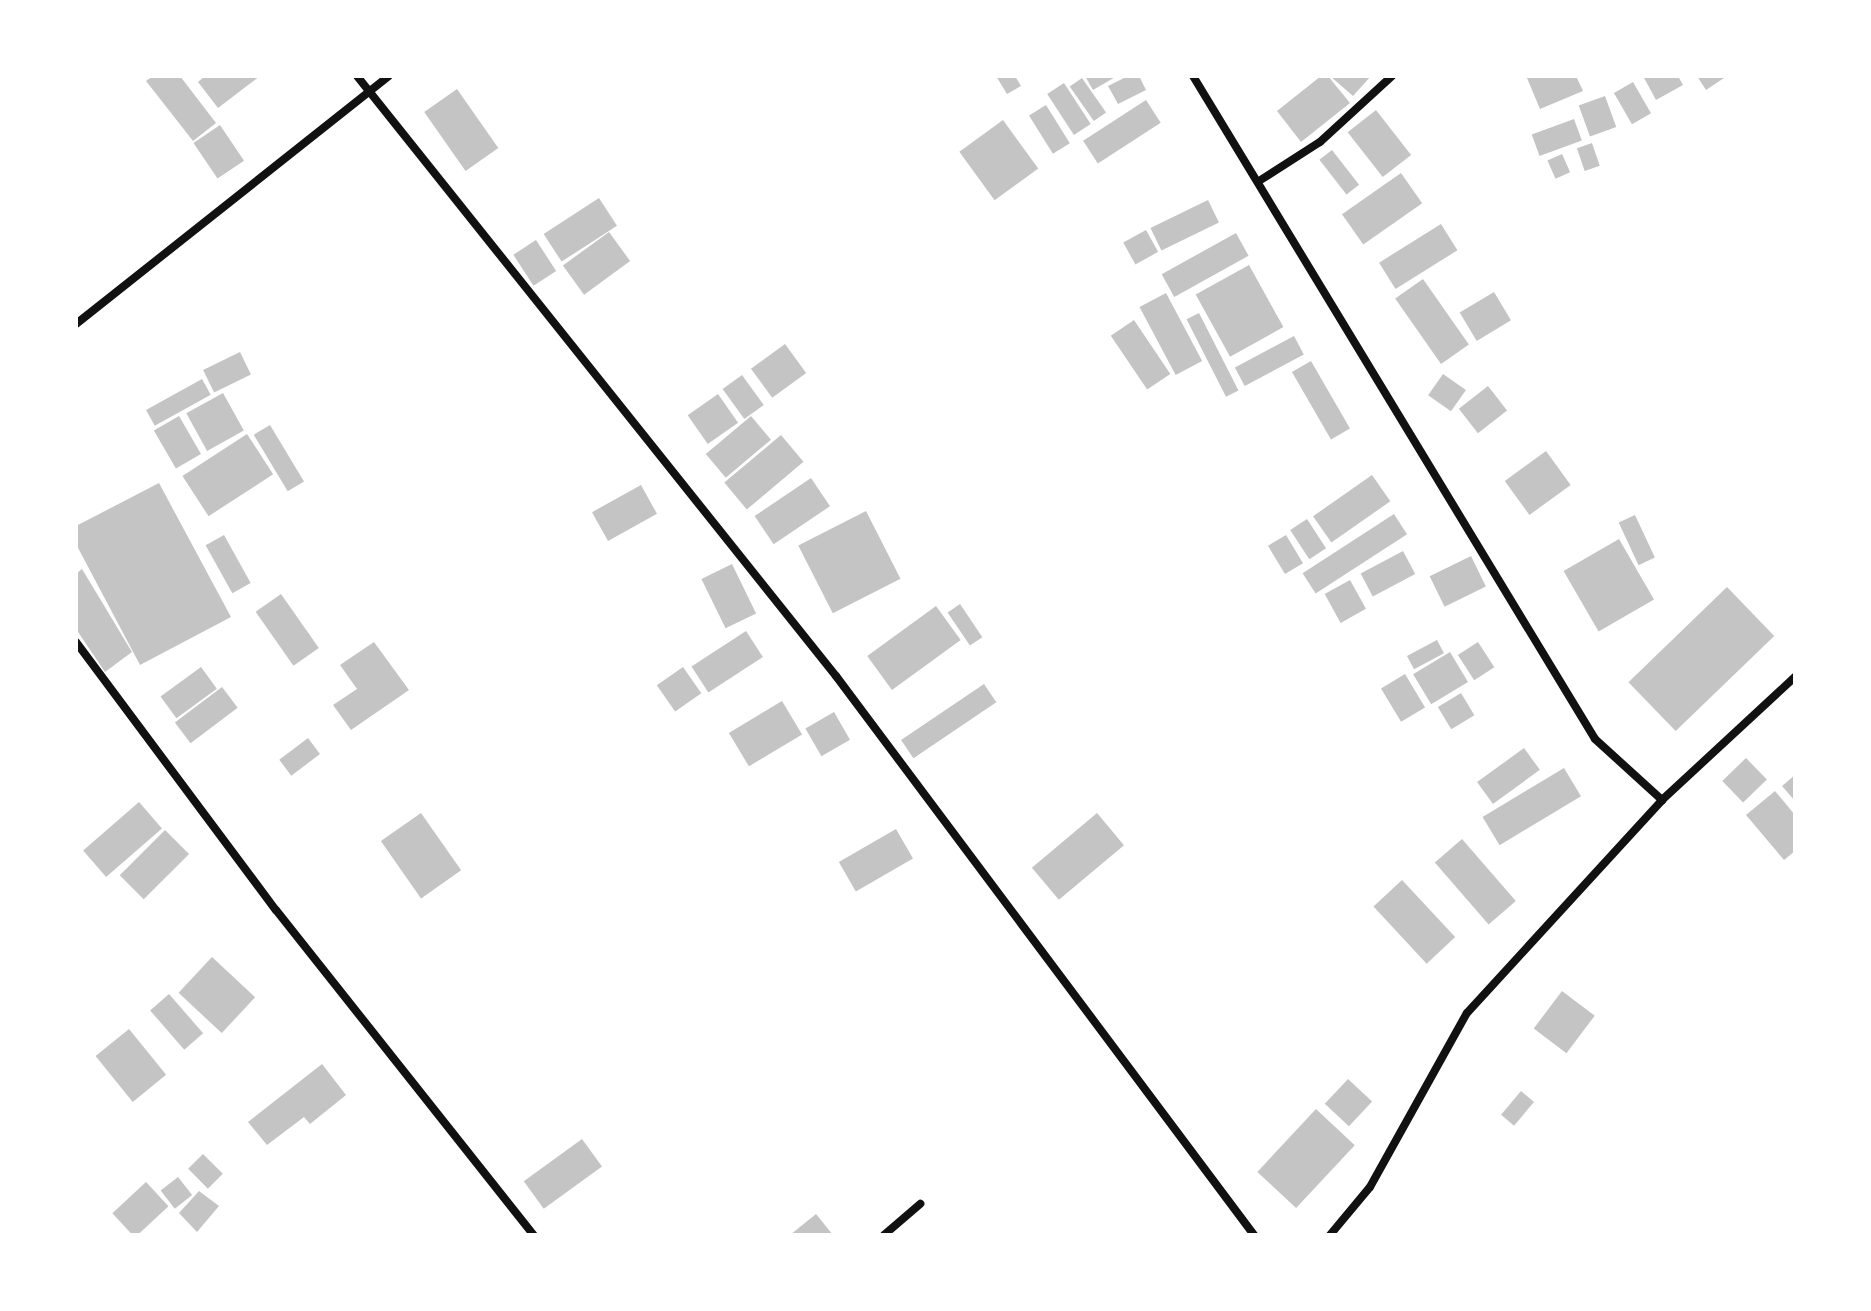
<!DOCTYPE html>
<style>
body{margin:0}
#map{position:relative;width:1871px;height:1311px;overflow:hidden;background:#fff;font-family:"Asap Condensed",sans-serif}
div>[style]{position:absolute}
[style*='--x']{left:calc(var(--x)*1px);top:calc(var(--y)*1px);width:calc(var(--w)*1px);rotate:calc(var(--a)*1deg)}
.building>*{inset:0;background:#c4c4c4;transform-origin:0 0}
.minor>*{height:8px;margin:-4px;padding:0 4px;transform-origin:4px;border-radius:4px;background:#111}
span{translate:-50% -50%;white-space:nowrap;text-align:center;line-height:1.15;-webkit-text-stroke:8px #fff;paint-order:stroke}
.frame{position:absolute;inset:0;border:78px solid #fff;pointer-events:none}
</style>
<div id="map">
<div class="building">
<div style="clip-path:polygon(153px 76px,180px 76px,216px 123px,193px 141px,146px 81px)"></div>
<div style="clip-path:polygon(205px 76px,260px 76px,218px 108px,198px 82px)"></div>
<div style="clip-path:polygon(996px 76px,1015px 76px,1021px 86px,1007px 94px)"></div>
<div style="clip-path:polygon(1085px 76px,1117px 76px,1093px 90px)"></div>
<div style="clip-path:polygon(1128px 76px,1139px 76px,1146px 90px,1118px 104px,1108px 86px)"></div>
<div style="clip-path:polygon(1321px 76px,1328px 76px,1350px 103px,1301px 142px,1277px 111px)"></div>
<div style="clip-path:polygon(1330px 76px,1371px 76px,1353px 96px)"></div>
<div style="clip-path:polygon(1533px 76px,1576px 76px,1583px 91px,1540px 109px,1527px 78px)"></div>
<div style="clip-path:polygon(1643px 76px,1678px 76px,1683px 85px,1656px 100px)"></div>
<div style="clip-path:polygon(1697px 76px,1727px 76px,1706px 90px)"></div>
<div style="left:1082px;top:78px;width:42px;height:15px;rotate:55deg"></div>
<div style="left:1633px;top:82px;width:36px;height:22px;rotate:60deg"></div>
<div style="left:1064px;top:83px;width:49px;height:20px;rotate:57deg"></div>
<div style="left:457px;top:89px;width:72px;height:40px;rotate:55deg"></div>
<div style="left:1605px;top:96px;width:33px;height:28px;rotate:70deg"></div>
<div style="left:1146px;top:100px;width:27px;height:75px;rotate:57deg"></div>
<div style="left:1046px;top:105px;width:45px;height:20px;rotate:58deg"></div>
<div style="left:1376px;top:110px;width:57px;height:36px;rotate:52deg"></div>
<div style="left:1574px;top:119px;width:23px;height:45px;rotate:70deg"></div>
<div style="left:1003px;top:120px;width:60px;height:54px;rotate:54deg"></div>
<div style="left:220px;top:125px;width:43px;height:32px;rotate:56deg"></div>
<div style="left:1592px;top:143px;width:24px;height:16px;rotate:71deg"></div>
<div style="left:1332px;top:150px;width:44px;height:16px;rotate:52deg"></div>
<div style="left:1562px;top:154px;width:20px;height:16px;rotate:66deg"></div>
<div style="left:1401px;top:173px;width:37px;height:72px;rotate:55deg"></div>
<div style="left:599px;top:198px;width:33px;height:66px;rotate:57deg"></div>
<div style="left:1208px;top:200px;width:25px;height:64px;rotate:64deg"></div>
<div style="left:1441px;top:224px;width:31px;height:73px;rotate:58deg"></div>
<div style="left:1146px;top:230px;width:25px;height:26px;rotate:61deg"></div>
<div style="left:609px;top:232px;width:36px;height:57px;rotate:54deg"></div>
<div style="left:1236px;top:233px;width:26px;height:85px;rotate:61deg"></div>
<div style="left:536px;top:240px;width:37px;height:27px;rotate:57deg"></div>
<div style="left:1249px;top:265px;width:71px;height:61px;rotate:61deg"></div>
<div style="left:1423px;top:279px;width:80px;height:34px;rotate:55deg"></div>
<div style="left:1494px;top:292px;width:33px;height:40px;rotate:59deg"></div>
<div style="left:1166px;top:293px;width:77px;height:30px;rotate:62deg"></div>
<div style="left:1199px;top:313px;width:87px;height:14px;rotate:63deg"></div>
<div style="left:1134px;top:320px;width:65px;height:28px;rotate:56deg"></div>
<div style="left:1294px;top:336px;width:21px;height:67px;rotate:62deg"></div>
<div style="left:785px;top:344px;width:36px;height:42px;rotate:54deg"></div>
<div style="left:240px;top:352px;width:25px;height:41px;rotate:64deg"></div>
<div style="left:1311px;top:361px;width:78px;height:22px;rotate:60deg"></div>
<div style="left:1443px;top:374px;width:28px;height:26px;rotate:35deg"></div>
<div style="left:742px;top:375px;width:37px;height:24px;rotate:54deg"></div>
<div style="left:202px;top:379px;width:18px;height:64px;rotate:61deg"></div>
<div style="left:1488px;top:386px;width:31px;height:37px;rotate:52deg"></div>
<div style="left:223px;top:393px;width:43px;height:42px;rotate:61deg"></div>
<div style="left:718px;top:394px;width:35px;height:37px;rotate:55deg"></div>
<div style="left:179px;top:416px;width:44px;height:29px;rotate:60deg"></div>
<div style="left:751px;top:416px;width:31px;height:59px;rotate:50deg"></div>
<div style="left:270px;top:425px;width:66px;height:19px;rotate:59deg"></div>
<div style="left:247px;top:434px;width:48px;height:77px;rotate:57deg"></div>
<div style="left:781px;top:435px;width:35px;height:74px;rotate:50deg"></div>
<div style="left:1546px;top:451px;width:42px;height:51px;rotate:54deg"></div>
<div style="left:1372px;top:475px;width:32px;height:72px;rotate:55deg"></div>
<div style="left:811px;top:478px;width:34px;height:68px;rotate:56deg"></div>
<div style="clip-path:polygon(159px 483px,231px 617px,140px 665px,76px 544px,76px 526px)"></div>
<div style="left:641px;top:485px;width:33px;height:56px;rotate:61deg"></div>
<div style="left:866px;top:511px;width:76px;height:76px;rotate:63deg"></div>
<div style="left:1394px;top:514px;width:24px;height:109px;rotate:57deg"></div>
<div style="left:1635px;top:515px;width:47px;height:18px;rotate:65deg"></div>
<div style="left:1307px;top:519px;width:35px;height:20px;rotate:57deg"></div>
<div style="left:224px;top:535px;width:55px;height:21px;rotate:61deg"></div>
<div style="left:1286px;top:535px;width:33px;height:21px;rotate:59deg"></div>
<div style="left:1619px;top:539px;width:70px;height:64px;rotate:60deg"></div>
<div style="left:1403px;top:551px;width:26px;height:48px;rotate:62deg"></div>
<div style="left:1471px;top:556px;width:34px;height:46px;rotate:64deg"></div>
<div style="left:732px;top:564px;width:55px;height:34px;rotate:64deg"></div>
<div style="clip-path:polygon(82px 569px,132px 652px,105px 672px,76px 629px,76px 574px)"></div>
<div style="left:1350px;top:580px;width:33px;height:29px;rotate:61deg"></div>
<div style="left:1727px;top:587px;width:68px;height:137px;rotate:46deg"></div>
<div style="left:281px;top:594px;width:66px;height:31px;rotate:55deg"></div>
<div style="left:960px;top:604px;width:40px;height:15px;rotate:56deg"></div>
<div style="left:936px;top:606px;width:42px;height:85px;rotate:54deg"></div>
<div style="left:746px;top:631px;width:31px;height:65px;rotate:57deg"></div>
<div style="left:1437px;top:640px;width:15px;height:34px;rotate:62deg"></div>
<div style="clip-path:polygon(374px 642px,409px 690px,351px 730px,333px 705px,357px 689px,340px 665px)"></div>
<div style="left:1478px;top:642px;width:30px;height:24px;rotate:57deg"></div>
<div style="left:1450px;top:652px;width:35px;height:43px;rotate:59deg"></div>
<div style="left:201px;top:667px;width:27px;height:50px;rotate:54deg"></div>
<div style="left:683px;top:667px;width:32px;height:32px;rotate:55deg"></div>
<div style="left:1405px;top:674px;width:39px;height:28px;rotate:59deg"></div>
<div style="left:984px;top:684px;width:22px;height:100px;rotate:56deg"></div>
<div style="left:222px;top:687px;width:26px;height:59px;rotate:53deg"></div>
<div style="left:1461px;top:693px;width:26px;height:27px;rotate:59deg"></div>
<div style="left:782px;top:701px;width:39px;height:62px;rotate:59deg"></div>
<div style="left:834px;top:712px;width:32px;height:33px;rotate:60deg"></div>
<div style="left:308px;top:738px;width:20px;height:36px;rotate:53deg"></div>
<div style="left:1524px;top:748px;width:27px;height:58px;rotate:54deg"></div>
<div style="left:1746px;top:758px;width:30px;height:33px;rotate:46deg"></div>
<div style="left:1564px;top:768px;width:33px;height:95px;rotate:59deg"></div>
<div style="clip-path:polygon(1795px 775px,1795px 801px,1782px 786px)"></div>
<div style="clip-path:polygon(1775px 791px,1795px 815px,1795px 851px,1784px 860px,1746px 815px)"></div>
<div style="left:139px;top:802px;width:35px;height:74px;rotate:49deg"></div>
<div style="left:421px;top:813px;width:70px;height:49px;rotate:55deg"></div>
<div style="left:1097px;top:813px;width:42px;height:85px;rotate:50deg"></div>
<div style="left:896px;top:829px;width:34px;height:66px;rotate:60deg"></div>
<div style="left:165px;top:830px;width:34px;height:64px;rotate:45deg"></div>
<div style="left:1462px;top:839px;width:82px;height:36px;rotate:49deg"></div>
<div style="left:1402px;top:880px;width:78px;height:39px;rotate:47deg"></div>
<div style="left:212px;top:957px;width:59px;height:49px;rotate:43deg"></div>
<div style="left:1562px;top:991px;width:41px;height:47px;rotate:37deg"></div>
<div style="left:169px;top:994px;width:52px;height:25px;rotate:49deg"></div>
<div style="left:129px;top:1029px;width:59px;height:43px;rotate:51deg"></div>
<div style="clip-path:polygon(322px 1064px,346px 1095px,310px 1124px,304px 1117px,267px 1145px,248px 1122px)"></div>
<div style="left:1348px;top:1079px;width:33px;height:34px;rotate:43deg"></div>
<div style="left:1521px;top:1091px;width:17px;height:31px;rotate:40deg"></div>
<div style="left:1316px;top:1109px;width:53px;height:86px;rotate:43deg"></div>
<div style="left:582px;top:1139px;width:34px;height:72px;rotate:54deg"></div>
<div style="left:203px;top:1154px;width:28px;height:21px;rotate:45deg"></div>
<div style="left:178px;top:1177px;width:23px;height:22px;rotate:52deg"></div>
<div style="left:146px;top:1182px;width:33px;height:46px;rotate:47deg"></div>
<div style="clip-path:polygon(199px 1191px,219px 1206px,197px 1232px,179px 1213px)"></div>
<div style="clip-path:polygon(816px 1214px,833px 1235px,790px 1235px)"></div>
</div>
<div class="minor">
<div style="--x:357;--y:76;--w:768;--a:51.4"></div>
<div style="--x:836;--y:676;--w:698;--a:53.21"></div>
<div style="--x:1193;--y:76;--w:775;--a:58.77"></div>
<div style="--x:1595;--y:739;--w:91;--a:42.3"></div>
<div style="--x:1259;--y:181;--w:72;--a:-32.6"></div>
<div style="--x:1320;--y:142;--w:98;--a:-42.5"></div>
<div style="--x:76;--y:324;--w:399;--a:-38.4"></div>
<div style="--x:76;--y:642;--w:334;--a:53.3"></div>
<div style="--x:276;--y:910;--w:415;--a:51.6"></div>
<div style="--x:884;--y:1235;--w:48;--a:-40.7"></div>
<div style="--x:1330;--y:1235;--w:62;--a:-50.2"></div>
<div style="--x:1370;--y:1187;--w:199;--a:-60.9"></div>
<div style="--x:1467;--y:1013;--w:289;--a:-47.5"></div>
<div style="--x:1662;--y:800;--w:181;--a:-42.8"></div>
</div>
<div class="frame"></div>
</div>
